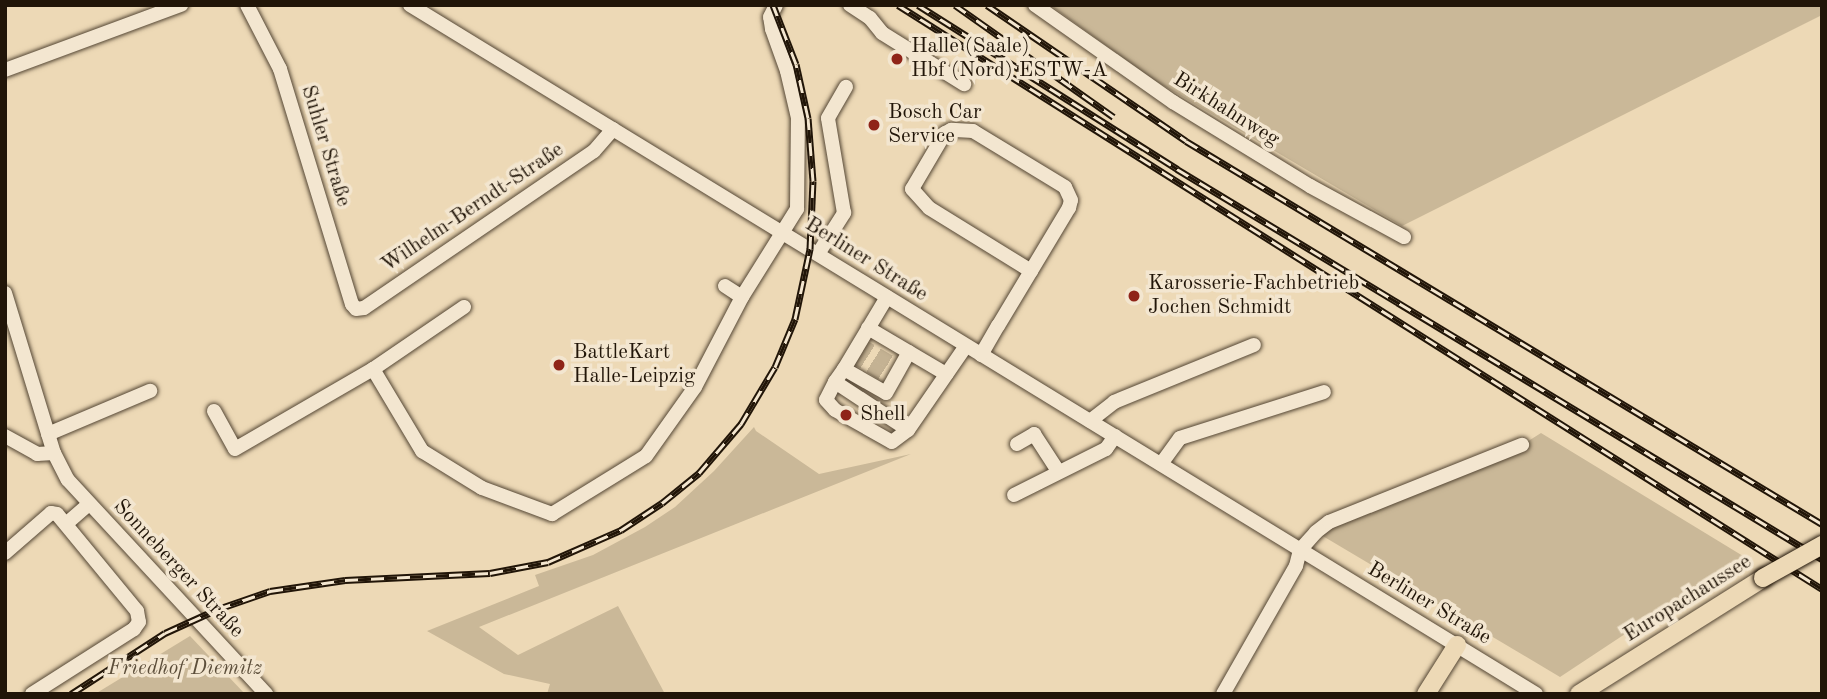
<!DOCTYPE html>
<meta charset="utf-8">
<style>
body{margin:0}
#map{position:relative;width:1827px;height:699px;overflow:hidden;background:#edd9b6;font-family:"Old Standard TT",serif}
div>[style]{position:absolute}
[style*='--x']{left:calc(var(--x)*1px);top:calc(var(--y)*1px);width:calc(var(--w)*1px);rotate:calc(var(--a)*1deg)}
.green>*{inset:0;background:#cab898}
.minor-tunnel>*{height:14px;margin-top:-7px;transform-origin:0;background:repeating-linear-gradient(90deg,#c4b293 0 14px,transparent 0 21px)}
.roads{filter:drop-shadow(0 0 2px #544634) drop-shadow(0 0 2px #544634)}
.minor>*{height:14px;margin:-7px;padding:0 7px;transform-origin:7px;border-radius:7px;background:#f3e6d0}
.major>*{height:18px;margin:-9px;padding:0 9px;transform-origin:9px;border-radius:9px;background:#edd9b6}
.rail>*{height:7px;margin-top:-3.5px;transform-origin:0;background:repeating-linear-gradient(90deg,#f3e6d0 0 13px,#211508 0 26px);box-sizing:border-box;border-block:2px solid #211508}
.bridges{filter:drop-shadow(0 0 2px #211508) drop-shadow(0 0 2px #211508)}
.major-bridge>*{height:18px;margin:-9px;padding:0 9px;transform-origin:9px;border-radius:9px;background:#edd9b6}
.dots>*{width:19px;height:19px;translate:-50% -50%;box-sizing:border-box;border:4px solid #f3e6d0;border-radius:50%}
span{translate:-50% -50%;white-space:nowrap;text-align:center;line-height:1.15;-webkit-text-stroke:7px #f3e6d0;paint-order:stroke}
.poi-label{font-size:21px;color:#211508}
.left{translate:0 -50%;text-align:left}
.street-label{font-size:21px;color:#211508}
.park-label{font-size:21px;color:#5c4e3a;font-style:italic}
.frame{position:absolute;inset:0;border:7px solid #211508;pointer-events:none}
</style>
<div id="map">
<div class="green">
<div style="clip-path:polygon(1050px 5px,1822px 5px,1822px 15px,1402px 226px,1154px 80px)"></div>
<div style="clip-path:polygon(754px 427px,756px 431px,819px 474px,911px 454px,479px 627px,518px 655px,618px 606px,665px 694px,547px 694px,550px 684px,504px 674px,427px 631px,539px 586px,535px 575px,593px 555px,645px 527px,675px 507px,714px 471px)"></div>
<div style="clip-path:polygon(1541px 433px,1743px 556px,1560px 677px,1316px 532px,1522px 445px)"></div>
<div style="clip-path:polygon(190px 636px,245px 694px,95px 694px)"></div>
</div>
<div class="minor-tunnel">
<div style="--x:859;--y:344;--w:48;--a:30.3"></div>
<div style="--x:852;--y:355;--w:48;--a:31.4"></div>
</div>
<div class="roads">
<div class="minor">
<div style="--x:247;--y:5;--w:72;--a:62.7"></div>
<div style="--x:280;--y:69;--w:246;--a:73"></div>
<div style="--x:352;--y:304;--w:6;--a:51"></div>
<div style="--x:356;--y:309;--w:8;--a:-7"></div>
<div style="--x:364;--y:308;--w:278;--a:-34.3"></div>
<div style="--x:594;--y:151;--w:29;--a:-49"></div>
<div style="--x:410;--y:5;--w:1320;--a:31.46"></div>
<div style="--x:850;--y:5;--w:24;--a:33"></div>
<div style="--x:870;--y:18;--w:19;--a:51"></div>
<div style="--x:882;--y:33;--w:97;--a:31.9"></div>
<div style="--x:1035;--y:5;--w:169;--a:35.1"></div>
<div style="--x:1173;--y:102;--w:161;--a:31.5"></div>
<div style="--x:1310;--y:186;--w:107;--a:28.5"></div>
<div style="--x:5;--y:70;--w:188;--a:-20.3"></div>
<div style="--x:818;--y:254;--w:49;--a:-57.6"></div>
<div style="--x:844;--y:213;--w:96;--a:-99.6"></div>
<div style="--x:828;--y:118;--w:36;--a:-60"></div>
<div style="--x:725;--y:286;--w:20;--a:33"></div>
<div style="--x:5;--y:293;--w:167;--a:73"></div>
<div style="--x:54;--y:453;--w:30;--a:63"></div>
<div style="--x:68;--y:480;--w:292;--a:47.2"></div>
<div style="--x:887;--y:297;--w:84;--a:120.8"></div>
<div style="--x:844;--y:369;--w:48;--a:29.7"></div>
<div style="--x:886;--y:393;--w:47;--a:-60.7"></div>
<div style="--x:464;--y:307;--w:110;--a:145.7"></div>
<div style="--x:373;--y:369;--w:96;--a:59.1"></div>
<div style="--x:422;--y:451;--w:70;--a:31.7"></div>
<div style="--x:482;--y:488;--w:75;--a:20.4"></div>
<div style="--x:552;--y:514;--w:110;--a:-31.7"></div>
<div style="--x:646;--y:456;--w:85;--a:-54.6"></div>
<div style="--x:695;--y:387;--w:102;--a:-62.4"></div>
<div style="--x:742;--y:297;--w:104;--a:-58"></div>
<div style="--x:797;--y:209;--w:91;--a:-89.4"></div>
<div style="--x:798;--y:118;--w:48;--a:-103.2"></div>
<div style="--x:787;--y:71;--w:45;--a:-109.7"></div>
<div style="--x:772;--y:29;--w:12;--a:-99"></div>
<div style="--x:770;--y:17;--w:13;--a:-63"></div>
<div style="--x:868;--y:328;--w:91;--a:30.5"></div>
<div style="--x:981;--y:355;--w:34;--a:-60"></div>
<div style="--x:998;--y:326;--w:138;--a:-59"></div>
<div style="--x:1069;--y:208;--w:8;--a:-76"></div>
<div style="--x:1071;--y:200;--w:14;--a:-115"></div>
<div style="--x:1065;--y:187;--w:108;--a:-148.7"></div>
<div style="--x:973;--y:131;--w:22;--a:-177"></div>
<div style="--x:951;--y:130;--w:7;--a:153"></div>
<div style="--x:945;--y:133;--w:65;--a:120.5"></div>
<div style="--x:912;--y:189;--w:25;--a:48"></div>
<div style="--x:929;--y:208;--w:120;--a:31.7"></div>
<div style="--x:844;--y:369;--w:16;--a:125"></div>
<div style="--x:835;--y:382;--w:87;--a:33.3"></div>
<div style="--x:908;--y:430;--w:102;--a:-55.4"></div>
<div style="--x:835;--y:382;--w:20;--a:117"></div>
<div style="--x:826;--y:400;--w:13;--a:48"></div>
<div style="--x:835;--y:410;--w:65;--a:29.3"></div>
<div style="--x:892;--y:442;--w:20;--a:-37"></div>
<div style="--x:214;--y:411;--w:43;--a:61.1"></div>
<div style="--x:235;--y:449;--w:160;--a:-30.1"></div>
<div style="--x:1090;--y:421;--w:31;--a:-38"></div>
<div style="--x:1114;--y:402;--w:151;--a:-22.2"></div>
<div style="--x:48;--y:434;--w:111;--a:-22.9"></div>
<div style="--x:5;--y:436;--w:37;--a:29"></div>
<div style="--x:37;--y:454;--w:17;--a:-3"></div>
<div style="--x:1017;--y:444;--w:20;--a:-30"></div>
<div style="--x:1034;--y:434;--w:44;--a:57"></div>
<div style="--x:1161;--y:464;--w:32;--a:-54"></div>
<div style="--x:1180;--y:438;--w:151;--a:-17.7"></div>
<div style="--x:1014;--y:495;--w:103;--a:-26.6"></div>
<div style="--x:1106;--y:449;--w:16;--a:-55"></div>
<div style="--x:66;--y:524;--w:30;--a:-41"></div>
<div style="--x:5;--y:553;--w:61;--a:-41"></div>
<div style="--x:51;--y:513;--w:6;--a:9"></div>
<div style="--x:57;--y:514;--w:126;--a:50.5"></div>
<div style="--x:137;--y:611;--w:11;--a:80"></div>
<div style="--x:139;--y:622;--w:9;--a:126"></div>
<div style="--x:134;--y:629;--w:121;--a:147.5"></div>
<div style="--x:1223;--y:694;--w:147;--a:-60.3"></div>
<div style="--x:1296;--y:566;--w:16;--a:-76"></div>
<div style="--x:1300;--y:550;--w:24;--a:-48"></div>
<div style="--x:1316;--y:532;--w:16;--a:-38"></div>
<div style="--x:1329;--y:522;--w:208;--a:-21.8"></div>
</div>
<div class="major">
<div style="--x:1426;--y:694;--w:58;--a:-57.7"></div>
<div style="--x:1579;--y:694;--w:218;--a:-32.2"></div>
</div>
</div>
<div class="rail">
<div style="--x:898;--y:5;--w:1093;--a:32.29"></div>
<div style="--x:918;--y:5;--w:307;--a:32.3"></div>
<div style="--x:1177;--y:169;--w:754;--a:31.16"></div>
<div style="--x:955;--y:5;--w:194;--a:35.2"></div>
<div style="--x:987;--y:5;--w:241;--a:34.3"></div>
<div style="--x:1186;--y:141;--w:742;--a:31.06"></div>
<div style="--x:71;--y:694;--w:112;--a:-33"></div>
<div style="--x:165;--y:633;--w:58;--a:-24.4"></div>
<div style="--x:218;--y:609;--w:55;--a:-19.1"></div>
<div style="--x:270;--y:591;--w:76;--a:-8.3"></div>
<div style="--x:345;--y:580;--w:145;--a:-2.8"></div>
<div style="--x:490;--y:573;--w:59;--a:-10.7"></div>
<div style="--x:548;--y:562;--w:80;--a:-23.7"></div>
<div style="--x:621;--y:530;--w:49;--a:-33.4"></div>
<div style="--x:662;--y:503;--w:48;--a:-39"></div>
<div style="--x:699;--y:473;--w:65;--a:-49.4"></div>
<div style="--x:741;--y:424;--w:66;--a:-59.2"></div>
<div style="--x:775;--y:367;--w:52;--a:-67.4"></div>
<div style="--x:795;--y:319;--w:72;--a:-77.9"></div>
<div style="--x:810;--y:249;--w:68;--a:-87.5"></div>
<div style="--x:813;--y:181;--w:63;--a:-94.5"></div>
<div style="--x:808;--y:118;--w:55;--a:-102.5"></div>
<div style="--x:796;--y:64;--w:63;--a:-111.3"></div>
</div>
<div class="bridges">
<div class="major-bridge">
<div style="--x:1763;--y:578;--w:68;--a:-29.2"></div>
</div>
</div>
<div class="dots">
<div style="left:897px;top:59px;background:#8f2418"></div>
<div style="left:874px;top:125px;background:#8f2418"></div>
<div style="left:1134px;top:296px;background:#8f2418"></div>
<div style="left:559px;top:365px;background:#8f2418"></div>
<div style="left:846px;top:415px;background:#8f2418"></div>
</div>
<div class="poi-label">
<span class="left" style="left:911px;top:59px">Halle (Saale)<br>Hbf (Nord) ESTW-A</span>
<span class="left" style="left:888px;top:125px">Bosch Car<br>Service</span>
<span class="left" style="left:1148px;top:296px">Karosserie-Fachbetrieb<br>Jochen Schmidt</span>
<span class="left" style="left:573px;top:365px">BattleKart<br>Halle-Leipzig</span>
<span class="left" style="left:860px;top:415px">Shell</span>
</div>
<div class="street-label">
<span style="left:1226px;top:110px;rotate:32deg">Birkhahnweg</span>
<span style="left:325px;top:146px;rotate:73deg">Suhler Straße</span>
<span style="left:473px;top:208px;rotate:-34deg">Wilhelm-Berndt-Straße</span>
<span style="left:866px;top:260px;rotate:32deg">Berliner Straße</span>
<span style="left:178px;top:569px;rotate:47deg">Sonneberger Straße</span>
<span style="left:1688px;top:599px;rotate:-32deg">Europachaussee</span>
<span style="left:1429px;top:604px;rotate:31deg">Berliner Straße</span>
</div>
<div class="park-label">
<span style="left:185px;top:669px">Friedhof Diemitz</span>
</div>
<div class="frame"></div>
</div>
